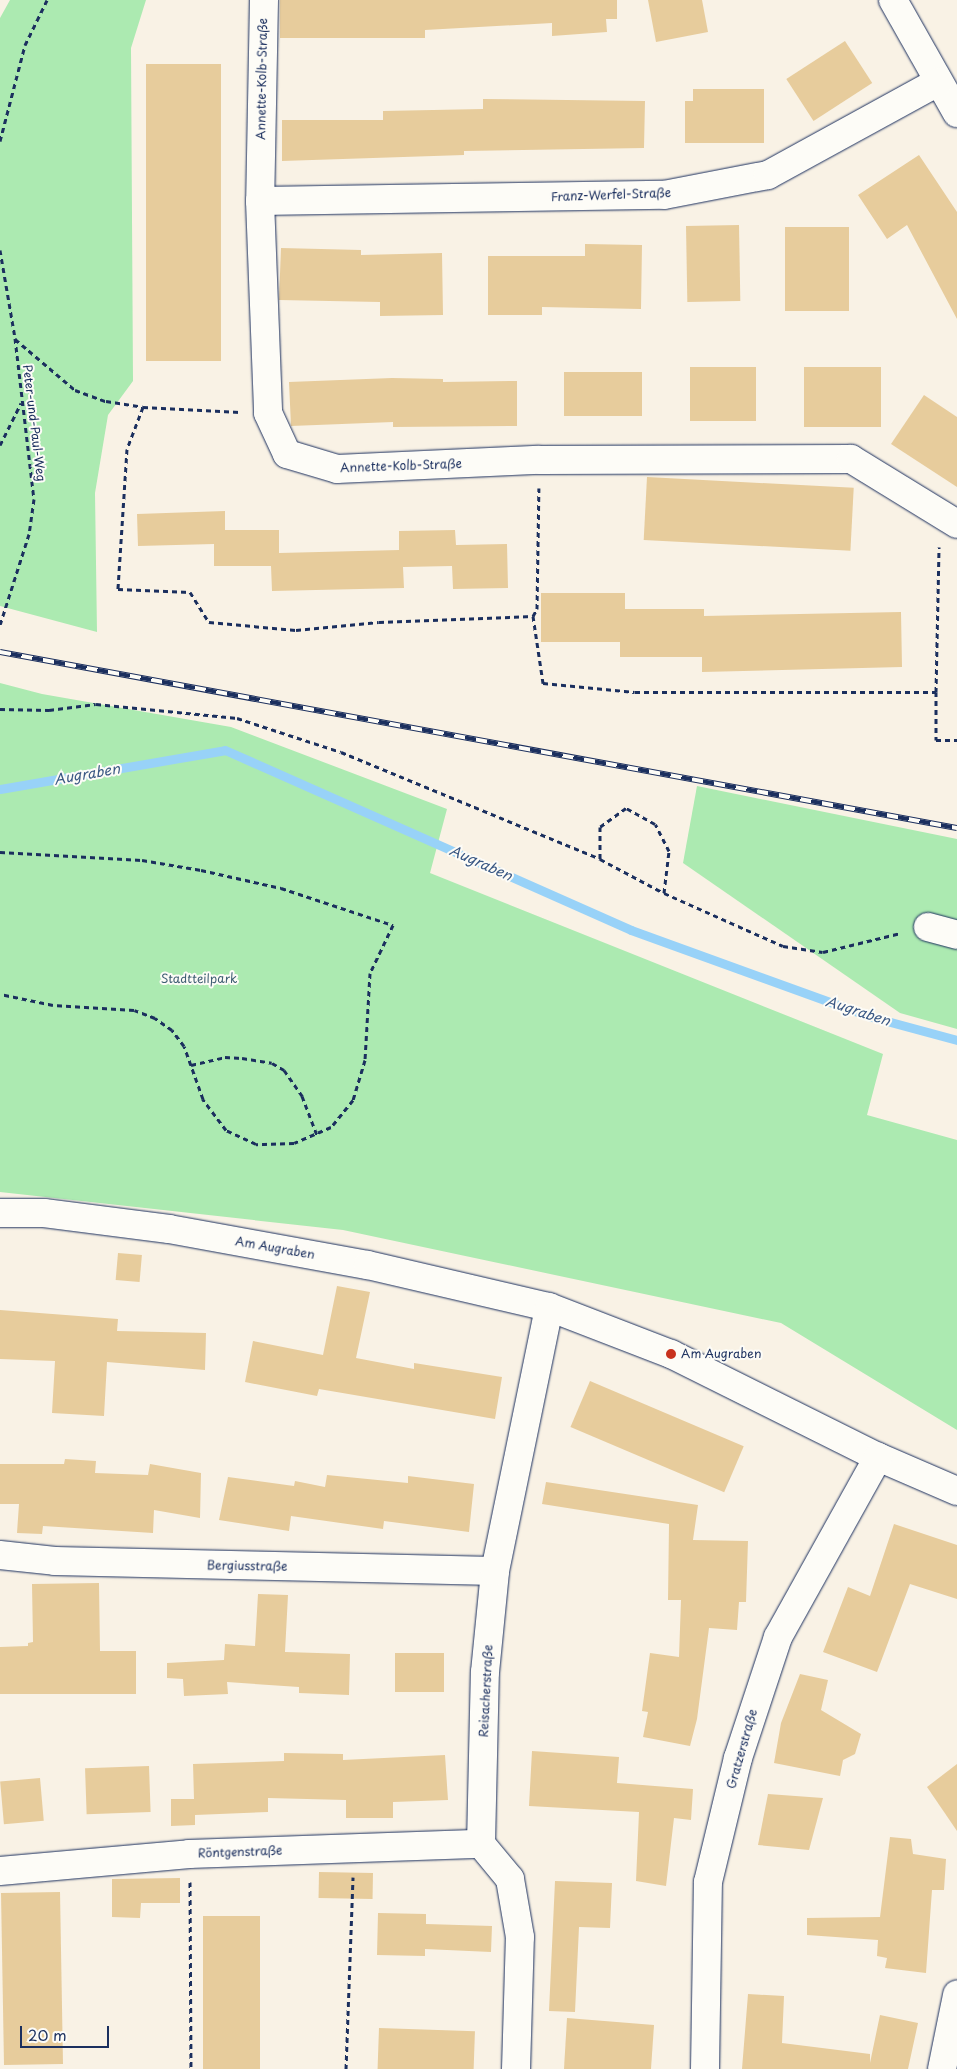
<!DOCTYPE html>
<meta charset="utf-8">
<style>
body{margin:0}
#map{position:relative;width:957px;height:2069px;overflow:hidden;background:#f9f2e5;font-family:"Playpen Sans",sans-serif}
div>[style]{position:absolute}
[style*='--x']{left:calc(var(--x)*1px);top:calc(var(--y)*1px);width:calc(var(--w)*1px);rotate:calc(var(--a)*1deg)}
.green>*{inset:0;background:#aceab1}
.stream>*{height:9px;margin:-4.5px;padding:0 4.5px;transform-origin:4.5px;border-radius:4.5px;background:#98d2f8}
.building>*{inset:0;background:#e7cc9c;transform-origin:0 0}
.path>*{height:3px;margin-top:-1.5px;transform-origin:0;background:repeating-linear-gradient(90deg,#1b2f5e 0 5px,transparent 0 9px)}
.roads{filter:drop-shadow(0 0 1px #1b2f5e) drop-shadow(0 0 1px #1b2f5e)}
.minor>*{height:28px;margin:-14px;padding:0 14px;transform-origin:14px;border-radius:14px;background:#fdfcf7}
.rail>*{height:5.5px;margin-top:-2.75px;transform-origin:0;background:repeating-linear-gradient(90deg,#fdfcf7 0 11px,#1b2f5e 0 22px);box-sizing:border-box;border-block:1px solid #1b2f5e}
.dots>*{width:14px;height:14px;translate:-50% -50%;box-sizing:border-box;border:2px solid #fdfcf7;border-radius:50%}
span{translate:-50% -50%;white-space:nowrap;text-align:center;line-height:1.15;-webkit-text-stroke:4px #fdfcf7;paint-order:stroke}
.street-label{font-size:12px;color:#1b2f5e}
.park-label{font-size:12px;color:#3f5e73}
.poi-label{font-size:12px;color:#1b2f5e}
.left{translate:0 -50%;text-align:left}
.water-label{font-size:14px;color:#3a5884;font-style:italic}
.scale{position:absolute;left:20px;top:2026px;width:89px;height:22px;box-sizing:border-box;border:2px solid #1b2f5e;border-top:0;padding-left:6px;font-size:15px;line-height:18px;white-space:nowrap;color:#1b2f5e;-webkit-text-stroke:4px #fdfcf7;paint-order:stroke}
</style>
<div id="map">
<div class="green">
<div style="clip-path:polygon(10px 0,146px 0,131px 48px,133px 381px,108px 415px,95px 493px,97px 632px,0 606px,0 18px)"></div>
<div style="clip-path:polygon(0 683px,42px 694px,231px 727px,447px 809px,430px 873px,883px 1054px,867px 1115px,957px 1140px,957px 1430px,781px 1323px,343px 1230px,0 1192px)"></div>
<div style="clip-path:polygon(697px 786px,957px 839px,957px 1029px,900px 1013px,683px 863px)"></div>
</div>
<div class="stream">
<div style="--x:0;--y:789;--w:228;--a:-9.8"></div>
<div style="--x:225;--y:750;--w:444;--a:23.9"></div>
<div style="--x:631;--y:930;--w:252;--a:19.9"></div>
<div style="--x:868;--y:1016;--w:92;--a:15.1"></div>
</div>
<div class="building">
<div style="clip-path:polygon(280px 0,617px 0,617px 19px,606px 19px,607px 32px,552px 36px,552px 23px,425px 30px,425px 38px,280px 38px)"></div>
<div style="clip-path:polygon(648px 0,702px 0,708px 32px,656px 42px)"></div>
<div style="left:845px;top:41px;width:50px;height:70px;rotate:57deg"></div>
<div style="left:146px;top:64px;width:75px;height:297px"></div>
<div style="clip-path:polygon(693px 89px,764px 89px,764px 143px,685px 143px,685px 101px,693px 101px)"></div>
<div style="clip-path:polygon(483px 99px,645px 101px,644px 148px,464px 151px,464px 155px,282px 161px,282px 120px,383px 120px,383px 111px,483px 109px)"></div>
<div style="clip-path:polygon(919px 155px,957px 212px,957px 319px,907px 225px,887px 239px,858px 195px)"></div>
<div style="left:739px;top:225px;width:76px;height:53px;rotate:89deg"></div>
<div style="left:785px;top:227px;width:64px;height:84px"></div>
<div style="clip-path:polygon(585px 244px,642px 245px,641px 309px,542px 307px,542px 315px,488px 315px,488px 256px,585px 256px)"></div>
<div style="clip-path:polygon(281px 248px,361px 250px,361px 255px,442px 253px,443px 315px,380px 316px,380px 302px,279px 300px)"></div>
<div style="left:690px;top:367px;width:66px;height:54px"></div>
<div style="left:804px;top:367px;width:77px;height:60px"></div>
<div style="left:564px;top:372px;width:78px;height:44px"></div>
<div style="clip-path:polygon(392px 378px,443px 379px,443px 382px,517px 381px,517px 426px,393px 427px,393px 422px,291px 426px,289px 382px)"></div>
<div style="clip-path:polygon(924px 395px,957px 417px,957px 487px,891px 444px)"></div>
<div style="left:647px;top:477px;width:207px;height:63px;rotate:3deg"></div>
<div style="clip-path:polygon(225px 511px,225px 530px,279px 530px,279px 553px,399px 550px,399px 531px,455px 530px,456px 545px,507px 544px,508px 588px,453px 589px,452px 566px,403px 567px,404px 588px,272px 591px,271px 566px,214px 566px,214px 544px,138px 546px,137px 514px)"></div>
<div style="clip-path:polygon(541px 593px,625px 593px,625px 609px,704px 609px,704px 616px,901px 612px,902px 667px,702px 672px,702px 657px,620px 657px,620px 642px,541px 642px)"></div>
<div style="left:118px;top:1253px;width:24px;height:27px;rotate:5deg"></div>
<div style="clip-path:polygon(337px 1286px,370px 1292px,356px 1358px,414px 1369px,414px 1363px,502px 1377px,495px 1419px,319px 1389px,317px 1396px,245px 1382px,253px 1341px,323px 1355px)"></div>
<div style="clip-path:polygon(0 1310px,118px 1319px,117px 1331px,206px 1333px,205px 1370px,107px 1362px,104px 1416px,52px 1413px,55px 1361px,0 1359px)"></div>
<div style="left:590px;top:1381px;width:167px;height:50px;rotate:23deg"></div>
<div style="clip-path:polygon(65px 1459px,96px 1461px,95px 1473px,148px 1475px,150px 1464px,201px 1473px,200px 1518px,154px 1510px,153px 1533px,43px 1526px,42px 1534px,17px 1533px,19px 1504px,0 1504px,0 1464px,64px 1464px)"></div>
<div style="clip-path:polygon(327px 1475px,408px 1483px,408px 1476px,474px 1484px,469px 1532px,384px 1521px,383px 1529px,291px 1516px,289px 1531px,219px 1520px,228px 1477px,294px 1486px,295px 1481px,325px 1487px)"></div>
<div style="clip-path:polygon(546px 1482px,698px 1505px,693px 1540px,748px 1541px,746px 1602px,739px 1602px,737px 1630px,709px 1628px,697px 1719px,690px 1746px,643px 1737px,648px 1712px,642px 1711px,650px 1653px,679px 1657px,681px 1600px,668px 1600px,669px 1524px,542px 1504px)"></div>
<div style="clip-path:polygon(894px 1524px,957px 1545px,957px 1599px,910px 1584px,877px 1672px,823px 1652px,848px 1587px,870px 1596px)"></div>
<div style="clip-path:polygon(99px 1583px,100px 1651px,136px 1651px,136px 1694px,0 1694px,0 1647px,28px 1646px,28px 1643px,33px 1642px,32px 1584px)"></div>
<div style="clip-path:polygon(258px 1594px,288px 1595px,285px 1652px,350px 1654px,349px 1695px,299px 1693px,299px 1687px,227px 1682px,228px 1694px,184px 1696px,183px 1679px,167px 1678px,167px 1663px,224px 1660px,225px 1644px,255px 1646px)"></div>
<div style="left:395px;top:1653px;width:49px;height:39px"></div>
<div style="clip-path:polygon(800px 1674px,828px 1680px,821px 1710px,861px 1734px,855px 1754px,843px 1760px,840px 1776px,774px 1763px,781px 1723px)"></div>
<div style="clip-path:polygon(532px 1751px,619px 1757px,617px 1783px,693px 1789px,691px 1820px,674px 1818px,666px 1886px,636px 1881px,639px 1812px,529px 1806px)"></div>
<div style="clip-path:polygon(284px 1753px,343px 1754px,343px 1760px,445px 1755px,448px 1800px,393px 1802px,393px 1818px,346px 1818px,346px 1800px,268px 1798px,268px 1812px,195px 1815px,195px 1808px,195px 1825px,171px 1826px,171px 1799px,194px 1799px,193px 1764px,284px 1761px)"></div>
<div style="clip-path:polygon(957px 1764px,957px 1831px,927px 1787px)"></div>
<div style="left:149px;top:1766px;width:46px;height:64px;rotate:88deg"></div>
<div style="left:40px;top:1778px;width:43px;height:40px;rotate:85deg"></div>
<div style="clip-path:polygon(768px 1794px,823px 1798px,809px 1850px,758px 1845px)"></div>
<div style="clip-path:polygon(890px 1837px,911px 1839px,913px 1854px,946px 1859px,944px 1890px,932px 1890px,926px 1973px,885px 1968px,887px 1958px,877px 1956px,878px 1940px,807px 1935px,807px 1918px,880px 1917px)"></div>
<div style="left:319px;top:1872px;width:54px;height:26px;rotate:1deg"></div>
<div style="clip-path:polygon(180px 1878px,180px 1903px,141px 1903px,140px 1918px,112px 1917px,112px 1879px)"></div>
<div style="clip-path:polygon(555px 1881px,612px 1883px,610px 1928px,579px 1927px,575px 2012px,549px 2011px)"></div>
<div style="left:60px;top:1892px;width:172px;height:59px;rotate:89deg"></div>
<div style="clip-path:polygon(378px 1913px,426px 1914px,426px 1924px,492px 1926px,491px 1952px,425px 1949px,425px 1956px,377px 1955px)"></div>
<div style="left:203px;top:1916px;width:57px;height:153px"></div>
<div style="clip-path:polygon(748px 1994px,784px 1996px,782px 2043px,870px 2054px,870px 2063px,880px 2015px,918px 2023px,908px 2069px,742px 2069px)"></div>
<div style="clip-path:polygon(567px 2018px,654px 2025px,651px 2069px,564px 2069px)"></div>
<div style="left:379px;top:2028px;width:96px;height:41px;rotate:2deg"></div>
</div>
<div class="path">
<div style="--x:0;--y:141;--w:99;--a:-75.4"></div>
<div style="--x:25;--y:45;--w:50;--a:-63.9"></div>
<div style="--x:0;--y:250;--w:89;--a:80.3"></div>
<div style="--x:15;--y:338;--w:162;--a:83.3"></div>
<div style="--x:34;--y:499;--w:35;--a:98"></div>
<div style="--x:29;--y:534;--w:96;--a:107.7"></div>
<div style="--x:15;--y:339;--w:79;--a:40.4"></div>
<div style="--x:75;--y:390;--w:33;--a:20"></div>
<div style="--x:106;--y:401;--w:37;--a:9"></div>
<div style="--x:143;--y:407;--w:97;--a:3"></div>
<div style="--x:143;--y:407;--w:45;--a:110.9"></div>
<div style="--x:127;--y:449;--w:140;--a:93.7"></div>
<div style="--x:118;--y:589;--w:72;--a:2.4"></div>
<div style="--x:190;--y:592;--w:36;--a:58"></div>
<div style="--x:209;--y:622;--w:87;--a:5.3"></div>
<div style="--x:296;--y:630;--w:83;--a:-5.5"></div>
<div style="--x:379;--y:622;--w:154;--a:-2.2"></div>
<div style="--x:533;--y:616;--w:68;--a:81.5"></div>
<div style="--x:543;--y:683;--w:92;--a:5.6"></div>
<div style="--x:635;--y:692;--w:301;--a:0"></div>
<div style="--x:936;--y:692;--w:48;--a:90"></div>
<div style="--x:936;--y:740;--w:21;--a:0"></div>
<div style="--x:0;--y:445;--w:47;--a:-63.4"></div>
<div style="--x:533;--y:616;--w:8;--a:-60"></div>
<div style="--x:537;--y:609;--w:121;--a:-89.1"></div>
<div style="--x:936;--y:692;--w:145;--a:-88.8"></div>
<div style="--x:0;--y:709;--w:49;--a:1.2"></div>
<div style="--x:49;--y:710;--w:47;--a:-7.3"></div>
<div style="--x:96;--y:704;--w:142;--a:5.7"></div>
<div style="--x:237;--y:718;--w:109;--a:18.1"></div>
<div style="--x:341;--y:752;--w:280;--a:22.4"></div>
<div style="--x:0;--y:852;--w:142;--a:3.2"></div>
<div style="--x:142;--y:860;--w:60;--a:9.6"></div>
<div style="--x:201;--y:870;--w:82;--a:12.7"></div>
<div style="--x:281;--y:888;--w:118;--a:18.3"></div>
<div style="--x:393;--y:925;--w:53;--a:115.6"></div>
<div style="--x:370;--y:973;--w:87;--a:93.3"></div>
<div style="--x:365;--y:1060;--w:42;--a:106.7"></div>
<div style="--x:353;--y:1100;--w:35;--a:129"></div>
<div style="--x:331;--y:1127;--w:40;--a:156.6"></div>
<div style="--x:294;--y:1143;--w:38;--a:178"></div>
<div style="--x:256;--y:1144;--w:33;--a:-155"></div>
<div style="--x:226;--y:1130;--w:39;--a:-127"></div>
<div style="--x:203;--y:1099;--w:56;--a:-109.7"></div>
<div style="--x:184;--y:1046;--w:20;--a:-127"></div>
<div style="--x:172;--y:1030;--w:21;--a:-145"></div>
<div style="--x:155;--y:1018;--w:22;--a:-159"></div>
<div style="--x:134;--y:1010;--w:81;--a:-176.5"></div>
<div style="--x:53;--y:1005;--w:54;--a:-168.3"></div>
<div style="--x:664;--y:893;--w:42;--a:-83.2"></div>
<div style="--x:669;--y:851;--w:30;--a:-117"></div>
<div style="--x:655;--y:824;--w:33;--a:-151"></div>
<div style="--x:626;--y:808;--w:32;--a:144"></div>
<div style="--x:600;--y:827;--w:32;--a:90"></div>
<div style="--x:600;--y:859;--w:72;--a:28"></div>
<div style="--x:664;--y:893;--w:130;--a:24"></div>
<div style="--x:783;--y:946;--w:40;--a:8.5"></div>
<div style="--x:823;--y:952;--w:80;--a:-13.7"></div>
<div style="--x:191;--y:1065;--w:35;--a:-13"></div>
<div style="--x:225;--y:1057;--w:17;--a:3"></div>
<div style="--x:242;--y:1058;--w:30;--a:9"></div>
<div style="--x:272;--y:1063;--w:14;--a:30"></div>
<div style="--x:284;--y:1070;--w:32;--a:55"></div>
<div style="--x:302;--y:1096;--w:42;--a:69"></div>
<div style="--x:190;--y:1882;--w:187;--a:89.7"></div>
<div style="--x:346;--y:2069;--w:192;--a:-87.9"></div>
</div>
<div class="roads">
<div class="minor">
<div style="--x:264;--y:0;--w:201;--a:91.1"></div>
<div style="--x:260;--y:201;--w:212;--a:87.8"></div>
<div style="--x:268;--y:413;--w:45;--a:65.1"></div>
<div style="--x:287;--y:454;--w:52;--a:16.7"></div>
<div style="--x:337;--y:469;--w:202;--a:-2.6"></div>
<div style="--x:539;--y:460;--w:312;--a:-0.2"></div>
<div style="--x:851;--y:459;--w:124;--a:31.5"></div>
<div style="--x:893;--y:0;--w:130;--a:60.5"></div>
<div style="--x:260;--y:201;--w:404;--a:-0.9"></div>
<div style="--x:664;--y:195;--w:106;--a:-10.9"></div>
<div style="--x:768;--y:175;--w:194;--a:-28.7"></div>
<div style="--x:928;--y:927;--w:30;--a:15"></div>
<div style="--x:0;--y:1213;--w:44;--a:0"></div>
<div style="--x:44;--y:1213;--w:126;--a:7.3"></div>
<div style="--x:169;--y:1229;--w:202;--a:10.3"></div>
<div style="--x:368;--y:1265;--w:186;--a:13.1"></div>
<div style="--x:549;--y:1307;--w:131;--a:21.1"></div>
<div style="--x:671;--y:1354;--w:231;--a:26.5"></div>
<div style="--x:878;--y:1457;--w:86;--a:23.3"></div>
<div style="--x:0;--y:1555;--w:55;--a:6.2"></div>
<div style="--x:55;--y:1561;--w:440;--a:1.3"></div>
<div style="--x:0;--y:1871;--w:190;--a:-5.1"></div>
<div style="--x:189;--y:1854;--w:292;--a:-2"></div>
<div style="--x:516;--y:2069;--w:132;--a:-88.3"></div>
<div style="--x:520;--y:1937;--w:59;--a:-99.8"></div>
<div style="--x:510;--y:1879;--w:45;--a:-129.6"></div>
<div style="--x:481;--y:1844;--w:172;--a:-88.7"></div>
<div style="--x:485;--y:1672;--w:101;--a:-84.3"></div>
<div style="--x:495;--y:1571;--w:269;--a:-78.4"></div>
<div style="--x:705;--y:2069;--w:187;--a:-89.1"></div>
<div style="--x:708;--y:1882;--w:128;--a:-76.4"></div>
<div style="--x:738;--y:1758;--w:127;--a:-71.7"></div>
<div style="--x:778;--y:1637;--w:206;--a:-60.9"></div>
<div style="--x:942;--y:2069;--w:76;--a:-78.5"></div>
</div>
</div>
<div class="rail">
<div style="--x:0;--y:652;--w:973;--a:10.42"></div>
</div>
<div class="dots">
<div style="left:671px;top:1354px;background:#c8321e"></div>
</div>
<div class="street-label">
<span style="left:262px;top:79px;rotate:-89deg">Annette-Kolb-Straße</span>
<span style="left:611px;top:195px;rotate:-2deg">Franz-Werfel-Straße</span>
<span style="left:34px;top:423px;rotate:83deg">Peter-und-Paul-Weg</span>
<span style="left:401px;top:466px;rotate:-2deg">Annette-Kolb-Straße</span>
<span style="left:275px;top:1248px;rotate:10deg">Am Augraben</span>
<span style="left:247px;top:1566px;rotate:1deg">Bergiusstraße</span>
<span style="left:486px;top:1691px;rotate:-87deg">Reisacherstraße</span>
<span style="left:742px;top:1749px;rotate:-74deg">Gratzerstraße</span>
<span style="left:240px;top:1852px;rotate:-2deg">Röntgenstraße</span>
</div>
<div class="park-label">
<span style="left:199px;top:979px">Stadtteilpark</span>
</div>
<div class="poi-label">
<span class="left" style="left:681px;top:1354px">Am Augraben</span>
</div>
<div class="water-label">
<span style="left:87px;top:774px;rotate:-10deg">Augraben</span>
<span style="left:481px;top:863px;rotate:24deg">Augraben</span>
<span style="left:858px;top:1011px;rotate:18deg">Augraben</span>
</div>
<div class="scale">20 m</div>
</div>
